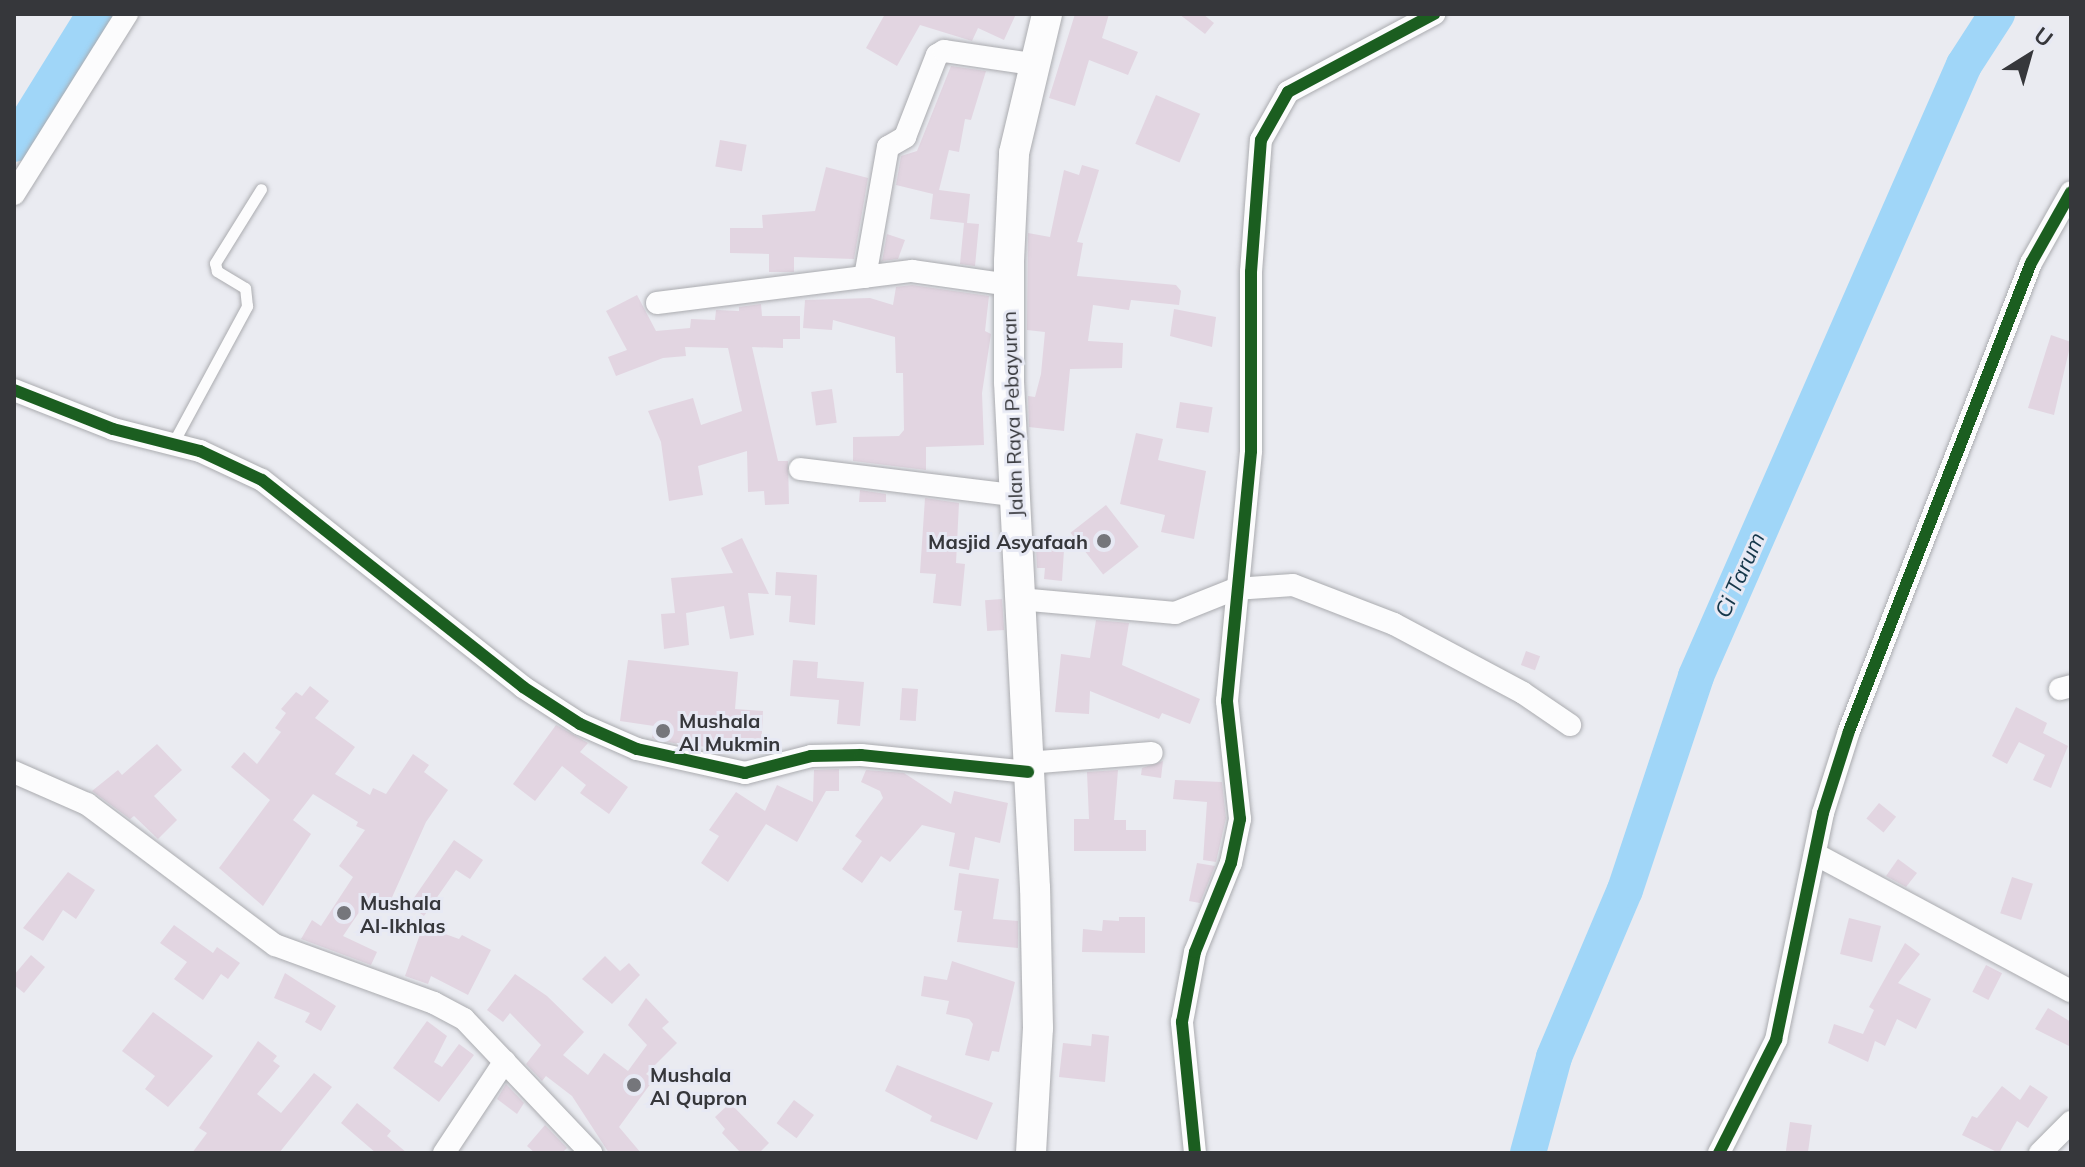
<!DOCTYPE html>
<style>
body{margin:0}
#map{position:relative;width:2085px;height:1167px;overflow:hidden;background:#eaebf1;font-family:Mulish,sans-serif}
div>[style]{position:absolute}
[style*='--x']{left:calc(var(--x)*1px);top:calc(var(--y)*1px);width:calc(var(--w)*1px);rotate:calc(var(--a)*1deg)}
.river>*{height:36px;margin:-18px;padding:0 18px;transform-origin:18px;border-radius:18px;background:#a0d6f8}
.building>*{inset:0;background:#e2d5e1;transform-origin:0 0}
.roads{filter:drop-shadow(0 0 2px #abacb0) drop-shadow(0 0 2px #abacb0)}
.lane>*{height:11px;margin:-5.5px;padding:0 5.5px;transform-origin:5.5px;border-radius:5.5px;background:#fcfcfd}
.street>*{height:22px;margin:-11px;padding:0 11px;transform-origin:11px;border-radius:11px;background:#fcfcfd}
.secondary>*{height:30px;margin:-15px;padding:0 15px;transform-origin:15px;border-radius:15px;background:#fcfcfd}
.cycleway>*{height:12px;margin:-6px;padding:0 6px;transform-origin:6px;border-radius:6px;background:#1b5e20}
.dots>*{width:22px;height:22px;translate:-50% -50%;box-sizing:border-box;border:4px solid #e7e9f4;border-radius:50%}
span{translate:-50% -50%;white-space:nowrap;text-align:center;line-height:1.15;-webkit-text-stroke:6px #e7e9f4;paint-order:stroke}
.street-label{font-size:20px;color:#36373b}
.poi-label{font-size:20px;color:#36373b;font-weight:700}
.right{translate:-100% -50%;text-align:right}
.left{translate:0 -50%;text-align:left}
.water-label{font-size:22px;color:#15374a;font-style:italic}
.frame{position:absolute;inset:0;border:16px solid #36373b;pointer-events:none}
.north{position:absolute;left:1989px;top:16px;width:80px;height:80px;-webkit-text-stroke:6px #e7e9f4;paint-order:stroke;rotate:37deg;font-size:22px;font-weight:700;line-height:32px;text-align:center;color:#36373b}
.north::after{content:'';display:block;margin:auto;width:28px;height:36px;background:#36373b;clip-path:polygon(50% 0,100% 100%,50% 72%,0 100%)}
</style>
<div id="map">
<div class="river">
<div style="--x:14;--y:144;--w:153;--a:-58.1"></div>
<div style="--x:1528;--y:1153;--w:99;--a:-74.8"></div>
<div style="--x:1554;--y:1057;--w:181;--a:-67"></div>
<div style="--x:1625;--y:890;--w:225;--a:-71.6"></div>
<div style="--x:1696;--y:676;--w:667;--a:-66.32"></div>
<div style="--x:1964;--y:65;--w:61;--a:-57.1"></div>
</div>
<div class="building">
<div style="clip-path:polygon(885px 14px,1016px 14px,1004px 40px,978px 28px,972px 41px,920px 25px,897px 66px,866px 48px)"></div>
<div style="clip-path:polygon(1075px 14px,1109px 14px,1102px 38px,1138px 52px,1128px 75px,1089px 60px,1075px 106px,1049px 98px)"></div>
<div style="clip-path:polygon(1179px 14px,1203px 14px,1214px 23px,1205px 34px)"></div>
<div style="clip-path:polygon(951px 66px,986px 71px,971px 120px,965px 119px,959px 152px,949px 150px,939px 190px,970px 194px,967px 223px,979px 224px,975px 266px,960px 264px,964px 223px,930px 219px,933px 194px,896px 185px,901px 156px,917px 151px)"></div>
<div style="left:1156px;top:95px;width:48px;height:53px;rotate:23deg"></div>
<div style="left:720px;top:140px;width:27px;height:27px;rotate:10deg"></div>
<div style="clip-path:polygon(1082px 165px,1099px 170px,1077px 242px,1083px 243px,1077px 276px,1176px 285px,1181px 291px,1179px 305px,1131px 300px,1129px 310px,1093px 305px,1088px 341px,1123px 343px,1122px 368px,1070px 369px,1064px 431px,1029px 427px,1028px 396px,1035px 397px,1041px 374px,1045px 332px,1027px 330px,1028px 233px,1050px 237px,1064px 170px,1079px 175px)"></div>
<div style="clip-path:polygon(826px 167px,868px 178px,854px 259px,794px 257px,794px 272px,769px 272px,769px 254px,730px 253px,730px 228px,763px 228px,762px 215px,815px 211px)"></div>
<div style="clip-path:polygon(887px 234px,905px 240px,898px 259px,882px 261px)"></div>
<div style="clip-path:polygon(912px 285px,989px 296px,985px 331px,991px 334px,982px 393px,984px 445px,926px 447px,926px 470px,853px 461px,853px 437px,899px 436px,904px 430px,903px 373px,896px 373px,895px 337px,833px 320px,832px 330px,803px 328px,805px 300px,870px 298px,893px 305px,896px 287px)"></div>
<div style="clip-path:polygon(637px 295px,656px 331px,690px 328px,691px 319px,715px 320px,716px 310px,739px 311px,739px 307px,761px 304px,762px 316px,800px 316px,800px 339px,783px 339px,783px 348px,752px 347px,778px 461px,788px 461px,789px 504px,765px 505px,764px 491px,748px 492px,747px 451px,698px 466px,703px 495px,669px 501px,661px 442px,648px 411px,693px 398px,701px 425px,742px 411px,728px 348px,685px 347px,686px 356px,663px 358px,616px 376px,608px 357px,627px 350px,606px 311px)"></div>
<div style="clip-path:polygon(1174px 309px,1216px 317px,1212px 347px,1170px 336px)"></div>
<div style="clip-path:polygon(2051px 335px,2071px 342px,2054px 415px,2028px 408px)"></div>
<div style="left:832px;top:389px;width:34px;height:21px;rotate:82deg"></div>
<div style="left:1180px;top:402px;width:33px;height:26px;rotate:9deg"></div>
<div style="clip-path:polygon(1136px 433px,1163px 439px,1158px 460px,1206px 471px,1194px 539px,1161px 532px,1165px 515px,1120px 504px)"></div>
<div style="clip-path:polygon(860px 490px,886px 494px,886px 502px,859px 502px)"></div>
<div style="clip-path:polygon(925px 498px,959px 503px,956px 563px,965px 564px,961px 606px,933px 603px,936px 574px,920px 573px)"></div>
<div style="left:1106px;top:505px;width:53px;height:45px;rotate:52deg"></div>
<div style="clip-path:polygon(742px 538px,769px 594px,748px 593px,754px 635px,730px 639px,724px 606px,686px 613px,689px 645px,664px 649px,661px 614px,675px 613px,671px 578px,733px 573px,721px 548px)"></div>
<div style="clip-path:polygon(1036px 548px,1064px 550px,1062px 581px,1044px 579px,1045px 568px,1037px 568px)"></div>
<div style="clip-path:polygon(776px 572px,817px 575px,815px 625px,789px 622px,791px 596px,775px 595px)"></div>
<div style="left:1002px;top:599px;width:31px;height:17px;rotate:86deg"></div>
<div style="clip-path:polygon(1096px 620px,1129px 623px,1122px 665px,1200px 699px,1190px 724px,1162px 713px,1159px 719px,1090px 691px,1089px 714px,1055px 712px,1061px 654px,1090px 658px)"></div>
<div style="left:1526px;top:651px;width:15px;height:15px;rotate:20deg"></div>
<div style="clip-path:polygon(628px 660px,738px 672px,735px 709px,763px 711px,761px 751px,682px 745px,652px 738px,654px 726px,620px 721px)"></div>
<div style="clip-path:polygon(793px 660px,818px 662px,817px 678px,864px 682px,860px 726px,837px 724px,839px 700px,790px 696px)"></div>
<div style="clip-path:polygon(310px 686px,329px 701px,315px 718px,355px 747px,335px 774px,370px 795px,373px 788px,386px 794px,413px 754px,429px 765px,424px 772px,448px 790px,426px 822px,389px 904px,372px 893px,343px 936px,377px 952px,371px 965px,301px 939px,312px 920px,321px 926px,353px 877px,339px 866px,365px 830px,356px 826px,358px 822px,313px 794px,293px 820px,311px 834px,263px 906px,219px 868px,270px 800px,231px 767px,244px 752px,257px 764px,281px 732px,275px 728px,286px 713px,281px 709px,296px 692px,302px 696px)"></div>
<div style="left:902px;top:688px;width:16px;height:32px;rotate:4deg"></div>
<div style="clip-path:polygon(2016px 707px,2047px 723px,2043px 733px,2068px 746px,2051px 788px,2033px 780px,2045px 755px,2019px 742px,2007px 764px,1992px 756px)"></div>
<div style="clip-path:polygon(556px 725px,588px 743px,580px 752px,628px 787px,609px 814px,580px 793px,586px 785px,562px 766px,535px 801px,513px 784px)"></div>
<div style="clip-path:polygon(157px 744px,182px 770px,154px 796px,177px 820px,158px 839px,134px 816px,130px 819px,92px 791px,118px 770px,122px 775px)"></div>
<div style="clip-path:polygon(1163px 761px,1161px 778px,1141px 775px,1142px 768px)"></div>
<div style="clip-path:polygon(839px 769px,839px 791px,826px 791px,797px 842px,766px 824px,728px 882px,701px 863px,719px 836px,709px 830px,736px 792px,765px 811px,777px 785px,813px 802px,814px 770px)"></div>
<div style="clip-path:polygon(866px 770px,904px 773px,951px 804px,954px 791px,1008px 803px,1000px 843px,975px 837px,969px 870px,949px 866px,955px 833px,922px 825px,890px 862px,881px 856px,862px 883px,842px 869px,862px 841px,855px 836px,883px 798px,880px 791px,861px 782px)"></div>
<div style="clip-path:polygon(1118px 770px,1114px 820px,1126px 820px,1126px 830px,1146px 830px,1146px 851px,1074px 851px,1074px 819px,1089px 819px,1087px 772px)"></div>
<div style="clip-path:polygon(1175px 780px,1222px 782px,1226px 818px,1216px 862px,1203px 860px,1207px 802px,1173px 799px)"></div>
<div style="left:1879px;top:803px;width:22px;height:20px;rotate:39deg"></div>
<div style="clip-path:polygon(454px 840px,483px 860px,470px 879px,456px 870px,424px 916px,409px 905px)"></div>
<div style="clip-path:polygon(1898px 859px,1917px 873px,1906px 887px,1886px 876px)"></div>
<div style="clip-path:polygon(1197px 863px,1215px 866px,1200px 903px,1189px 901px)"></div>
<div style="clip-path:polygon(68px 872px,95px 890px,76px 919px,63px 910px,43px 941px,23px 928px)"></div>
<div style="clip-path:polygon(959px 873px,999px 879px,993px 919px,1018px 921px,1018px 948px,957px 942px,962px 911px,954px 910px)"></div>
<div style="left:2012px;top:877px;width:22px;height:38px;rotate:18deg"></div>
<div style="clip-path:polygon(1119px 917px,1145px 917px,1145px 953px,1082px 952px,1083px 929px,1102px 931px,1103px 920px,1119px 921px)"></div>
<div style="left:1849px;top:918px;width:33px;height:37px;rotate:14deg"></div>
<div style="clip-path:polygon(174px 925px,213px 953px,217px 947px,240px 963px,228px 979px,221px 974px,203px 1000px,174px 979px,187px 962px,160px 943px)"></div>
<div style="clip-path:polygon(423px 926px,459px 939px,462px 935px,491px 950px,468px 995px,431px 976px,428px 984px,405px 976px)"></div>
<div style="clip-path:polygon(1905px 943px,1920px 954px,1898px 983px,1931px 999px,1916px 1029px,1897px 1019px,1885px 1046px,1875px 1041px,1868px 1062px,1828px 1043px,1834px 1024px,1863px 1034px,1874px 1010px,1869px 1007px)"></div>
<div style="clip-path:polygon(31px 955px,45px 967px,24px 993px,14px 985px,14px 975px)"></div>
<div style="clip-path:polygon(605px 956px,620px 971px,629px 963px,640px 975px,612px 1004px,582px 979px)"></div>
<div style="clip-path:polygon(952px 961px,1015px 982px,999px 1052px,992px 1051px,989px 1061px,965px 1055px,973px 1024px,969px 1019px,946px 1014px,949px 1001px,921px 996px,924px 976px,947px 980px)"></div>
<div style="left:1986px;top:965px;width:18px;height:30px;rotate:27deg"></div>
<div style="clip-path:polygon(285px 973px,336px 1006px,321px 1031px,305px 1022px,310px 1013px,274px 998px)"></div>
<div style="clip-path:polygon(515px 974px,547px 996px,584px 1032px,563px 1055px,588px 1075px,604px 1053px,628px 1071px,647px 1045px,628px 1025px,646px 998px,669px 1022px,662px 1028px,677px 1043px,646px 1074px,654px 1079px,619px 1127px,641px 1153px,609px 1153px,572px 1096px,546px 1076px,542px 1081px,526px 1064px,541px 1045px,510px 1013px,503px 1022px,487px 1010px)"></div>
<div style="clip-path:polygon(2048px 1008px,2071px 1022px,2071px 1047px,2035px 1029px)"></div>
<div style="clip-path:polygon(153px 1012px,213px 1056px,168px 1107px,145px 1089px,155px 1076px,122px 1051px)"></div>
<div style="clip-path:polygon(427px 1021px,447px 1036px,434px 1062px,442px 1067px,459px 1044px,474px 1055px,439px 1102px,393px 1068px)"></div>
<div style="clip-path:polygon(1092px 1034px,1109px 1036px,1105px 1082px,1059px 1077px,1063px 1043px,1091px 1046px)"></div>
<div style="clip-path:polygon(258px 1041px,277px 1056px,273px 1061px,280px 1066px,257px 1094px,281px 1113px,314px 1073px,332px 1087px,279px 1153px,192px 1153px,207px 1133px,199px 1128px)"></div>
<div style="clip-path:polygon(897px 1065px,993px 1103px,977px 1140px,930px 1121px,932px 1116px,885px 1091px)"></div>
<div style="clip-path:polygon(506px 1084px,524px 1103px,517px 1114px,497px 1099px)"></div>
<div style="clip-path:polygon(2030px 1085px,2048px 1097px,2028px 1128px,2017px 1121px,1999px 1153px,1962px 1135px,1972px 1116px,1977px 1118px,2002px 1086px,2020px 1100px)"></div>
<div style="left:794px;top:1100px;width:25px;height:29px;rotate:37deg"></div>
<div style="clip-path:polygon(357px 1103px,391px 1131px,387px 1136px,407px 1153px,376px 1153px,341px 1123px)"></div>
<div style="clip-path:polygon(730px 1103px,769px 1143px,759px 1153px,741px 1153px,722px 1133px,725px 1129px,715px 1117px)"></div>
<div style="left:1790px;top:1122px;width:22px;height:31px;rotate:8deg"></div>
<div style="clip-path:polygon(545px 1125px,567px 1148px,562px 1153px,535px 1153px,527px 1146px)"></div>
</div>
<div class="roads">
<div class="lane">
<div style="--x:173;--y:443;--w:156;--a:-61.6"></div>
<div style="--x:247;--y:306;--w:18;--a:-96"></div>
<div style="--x:245;--y:288;--w:33;--a:-149"></div>
<div style="--x:217;--y:271;--w:8;--a:-104"></div>
<div style="--x:215;--y:263;--w:87;--a:-58.1"></div>
</div>
<div class="street">
<div style="--x:14;--y:194;--w:213;--a:-57.9"></div>
<div style="--x:865;--y:277;--w:132;--a:-80"></div>
<div style="--x:888;--y:147;--w:20;--a:-30"></div>
<div style="--x:905;--y:137;--w:88;--a:-68.7"></div>
<div style="--x:937;--y:55;--w:8;--a:-30"></div>
<div style="--x:944;--y:51;--w:89;--a:8.4"></div>
<div style="--x:657;--y:303;--w:257;--a:-7.2"></div>
<div style="--x:912;--y:271;--w:98;--a:8.2"></div>
<div style="--x:14;--y:390;--w:106;--a:21.5"></div>
<div style="--x:113;--y:429;--w:90;--a:14.2"></div>
<div style="--x:200;--y:451;--w:68;--a:25.1"></div>
<div style="--x:262;--y:480;--w:333;--a:38.4"></div>
<div style="--x:523;--y:687;--w:68;--a:33"></div>
<div style="--x:580;--y:724;--w:62;--a:23.7"></div>
<div style="--x:637;--y:749;--w:111;--a:12.5"></div>
<div style="--x:745;--y:773;--w:68;--a:-14.4"></div>
<div style="--x:811;--y:756;--w:50;--a:-1.1"></div>
<div style="--x:861;--y:755;--w:168;--a:5.8"></div>
<div style="--x:800;--y:469;--w:215;--a:7"></div>
<div style="--x:1019;--y:599;--w:157;--a:5.1"></div>
<div style="--x:1175;--y:613;--w:65;--a:-21.8"></div>
<div style="--x:1235;--y:589;--w:58;--a:-3.9"></div>
<div style="--x:1293;--y:585;--w:108;--a:21.1"></div>
<div style="--x:1394;--y:624;--w:146;--a:28.1"></div>
<div style="--x:1523;--y:693;--w:57;--a:34.2"></div>
<div style="--x:2060;--y:689;--w:11;--a:-15"></div>
<div style="--x:1027;--y:763;--w:125;--a:-4.6"></div>
<div style="--x:14;--y:772;--w:80;--a:23.7"></div>
<div style="--x:87;--y:804;--w:235;--a:36.9"></div>
<div style="--x:275;--y:945;--w:169;--a:20"></div>
<div style="--x:434;--y:1003;--w:34;--a:28"></div>
<div style="--x:464;--y:1019;--w:185;--a:46.5"></div>
<div style="--x:1815;--y:854;--w:290;--a:28.2"></div>
<div style="--x:444;--y:1153;--w:110;--a:-56.5"></div>
<div style="--x:1195;--y:1153;--w:132;--a:-95.7"></div>
<div style="--x:1182;--y:1022;--w:71;--a:-79.5"></div>
<div style="--x:1195;--y:952;--w:96;--a:-68"></div>
<div style="--x:1231;--y:863;--w:45;--a:-78.4"></div>
<div style="--x:1240;--y:819;--w:119;--a:-96.3"></div>
<div style="--x:1227;--y:701;--w:251;--a:-84.5"></div>
<div style="--x:1251;--y:451;--w:179;--a:-90"></div>
<div style="--x:1251;--y:272;--w:132;--a:-85.7"></div>
<div style="--x:1261;--y:140;--w:55;--a:-60.6"></div>
<div style="--x:1288;--y:92;--w:166;--a:-28.1"></div>
<div style="--x:1719;--y:1153;--w:127;--a:-63.2"></div>
<div style="--x:1776;--y:1040;--w:232;--a:-78.3"></div>
<div style="--x:1823;--y:813;--w:86;--a:-72.4"></div>
<div style="--x:1849;--y:731;--w:502;--a:-68.75"></div>
<div style="--x:2031;--y:263;--w:81;--a:-60.6"></div>
<div style="--x:2040;--y:1153;--w:44;--a:-45"></div>
</div>
<div class="secondary">
<div style="--x:1031;--y:1153;--w:125;--a:-86.8"></div>
<div style="--x:1038;--y:1028;--w:140;--a:-91.2"></div>
<div style="--x:1035;--y:888;--w:507;--a:-92.94"></div>
<div style="--x:1009;--y:382;--w:121;--a:-90"></div>
<div style="--x:1009;--y:261;--w:108;--a:-87.3"></div>
<div style="--x:1014;--y:153;--w:143;--a:-76.6"></div>
</div>
</div>
<div class="cycleway">
<div style="--x:14;--y:390;--w:106;--a:21.5"></div>
<div style="--x:113;--y:429;--w:90;--a:14.2"></div>
<div style="--x:200;--y:451;--w:68;--a:25.1"></div>
<div style="--x:262;--y:480;--w:333;--a:38.4"></div>
<div style="--x:523;--y:687;--w:68;--a:33"></div>
<div style="--x:580;--y:724;--w:62;--a:23.7"></div>
<div style="--x:637;--y:749;--w:111;--a:12.5"></div>
<div style="--x:745;--y:773;--w:68;--a:-14.4"></div>
<div style="--x:811;--y:756;--w:50;--a:-1.1"></div>
<div style="--x:861;--y:755;--w:168;--a:5.8"></div>
<div style="--x:1195;--y:1153;--w:132;--a:-95.7"></div>
<div style="--x:1182;--y:1022;--w:71;--a:-79.5"></div>
<div style="--x:1195;--y:952;--w:96;--a:-68"></div>
<div style="--x:1231;--y:863;--w:45;--a:-78.4"></div>
<div style="--x:1240;--y:819;--w:119;--a:-96.3"></div>
<div style="--x:1227;--y:701;--w:251;--a:-84.5"></div>
<div style="--x:1251;--y:451;--w:179;--a:-90"></div>
<div style="--x:1251;--y:272;--w:132;--a:-85.7"></div>
<div style="--x:1261;--y:140;--w:55;--a:-60.6"></div>
<div style="--x:1288;--y:92;--w:166;--a:-28.1"></div>
<div style="--x:1719;--y:1153;--w:127;--a:-63.2"></div>
<div style="--x:1776;--y:1040;--w:232;--a:-78.3"></div>
<div style="--x:1823;--y:813;--w:86;--a:-72.4"></div>
<div style="--x:1849;--y:731;--w:502;--a:-68.75"></div>
<div style="--x:2031;--y:263;--w:81;--a:-60.6"></div>
</div>
<div class="dots">
<div style="left:1104px;top:541px;background:#75767b"></div>
<div style="left:663px;top:731px;background:#75767b"></div>
<div style="left:344px;top:913px;background:#75767b"></div>
<div style="left:634px;top:1085px;background:#75767b"></div>
</div>
<div class="street-label">
<span style="left:1012px;top:414px;rotate:-92deg">Jalan Raya Pebayuran</span>
</div>
<div class="poi-label">
<span class="right" style="left:1088px;top:541px">Masjid Asyafaah</span>
<span class="left" style="left:679px;top:732px">Mushala<br>Al Mukmin</span>
<span class="left" style="left:360px;top:914px">Mushala<br>Al-Ikhlas</span>
<span class="left" style="left:650px;top:1086px">Mushala<br>Al Qupron</span>
</div>
<div class="water-label">
<span style="left:1740px;top:575px;rotate:-66deg">Ci Tarum</span>
</div>
<div class="frame"></div>
<div class="north">U</div>
</div>
